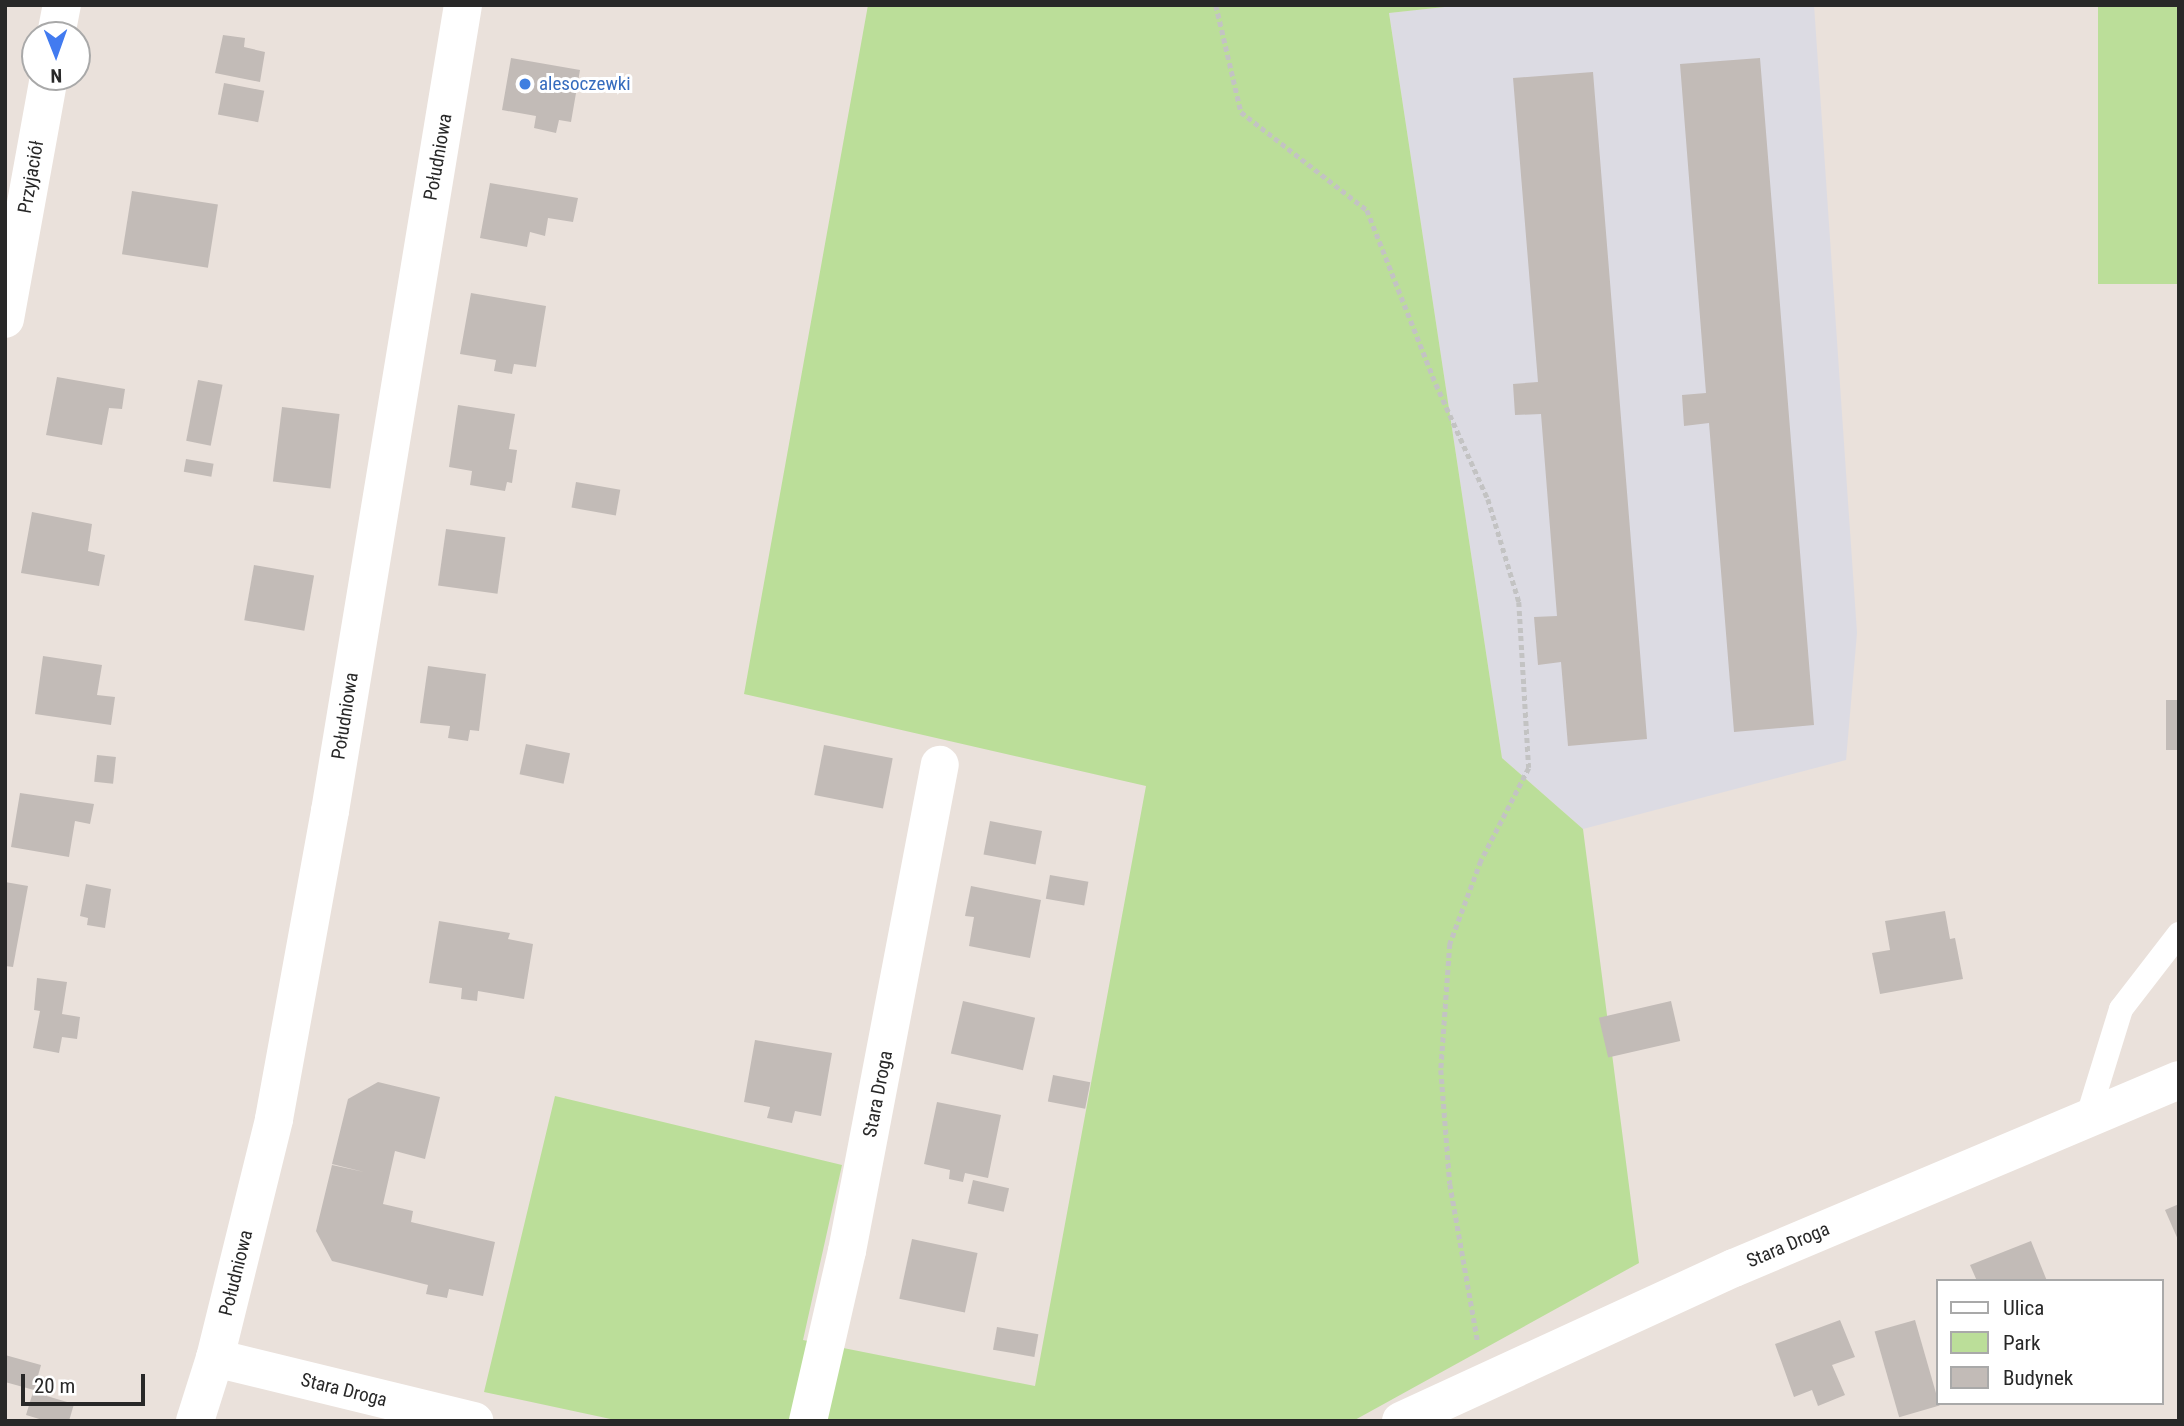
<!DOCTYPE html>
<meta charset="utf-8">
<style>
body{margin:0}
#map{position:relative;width:2184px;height:1426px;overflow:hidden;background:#eae1db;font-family:"Roboto Condensed",sans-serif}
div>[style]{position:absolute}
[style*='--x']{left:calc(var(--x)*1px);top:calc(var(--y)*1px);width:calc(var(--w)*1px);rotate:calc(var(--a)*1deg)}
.industrial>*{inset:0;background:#dcdbe3}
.green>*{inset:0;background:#bbde99;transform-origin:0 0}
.building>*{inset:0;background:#c2bbb7;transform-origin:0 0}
.path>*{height:4.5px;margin-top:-2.25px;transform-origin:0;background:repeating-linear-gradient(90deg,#c3c3c3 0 5px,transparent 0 8.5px)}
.lane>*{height:24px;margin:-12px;padding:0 12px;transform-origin:12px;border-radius:12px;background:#fff}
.street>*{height:38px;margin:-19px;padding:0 19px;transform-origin:19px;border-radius:19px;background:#fff}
.dots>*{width:19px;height:19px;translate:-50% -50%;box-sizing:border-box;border:4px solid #fff;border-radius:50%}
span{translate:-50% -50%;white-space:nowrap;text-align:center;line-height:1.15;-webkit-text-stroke:6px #fff;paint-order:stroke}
.shop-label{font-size:19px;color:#366cbe}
.left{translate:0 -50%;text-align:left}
.street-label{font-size:19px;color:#282828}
.frame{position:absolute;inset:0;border:7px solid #282828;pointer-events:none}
.legend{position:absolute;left:1936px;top:1279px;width:228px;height:126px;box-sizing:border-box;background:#fff;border:2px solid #a9a9a9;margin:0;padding:9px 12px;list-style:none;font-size:21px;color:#282828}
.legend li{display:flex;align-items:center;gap:14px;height:35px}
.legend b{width:35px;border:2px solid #a9a9a9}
.north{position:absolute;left:21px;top:21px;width:70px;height:70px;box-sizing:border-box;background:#fff;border:2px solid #a9a9a9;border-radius:50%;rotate:179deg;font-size:19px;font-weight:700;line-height:28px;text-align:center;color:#282828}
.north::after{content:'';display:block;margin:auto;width:24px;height:32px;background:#427bf0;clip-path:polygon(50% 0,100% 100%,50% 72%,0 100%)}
.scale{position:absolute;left:21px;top:1374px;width:124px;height:32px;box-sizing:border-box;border:4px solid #282828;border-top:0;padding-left:9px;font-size:21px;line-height:24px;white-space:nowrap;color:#282828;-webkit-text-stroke:5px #fff;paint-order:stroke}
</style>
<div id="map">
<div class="industrial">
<div style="clip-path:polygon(1463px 5px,1814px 5px,1857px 633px,1846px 760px,1583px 829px,1502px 758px,1389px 13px)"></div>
</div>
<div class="green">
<div style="clip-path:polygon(868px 5px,1463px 5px,1389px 13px,1502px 758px,1583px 829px,1639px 1263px,1353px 1421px,620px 1421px,484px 1392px,555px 1096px,842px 1165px,803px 1340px,1035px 1386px,1146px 786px,744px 694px)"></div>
<div style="left:2098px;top:5px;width:81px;height:279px"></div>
</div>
<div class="building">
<div style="clip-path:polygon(223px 35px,245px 38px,244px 47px,265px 52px,260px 82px,215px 73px)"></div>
<div style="clip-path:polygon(511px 58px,580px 70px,571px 122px,559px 120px,556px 133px,534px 128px,536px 116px,502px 110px)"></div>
<div style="clip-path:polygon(1760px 58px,1814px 725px,1734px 732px,1709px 423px,1684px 426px,1682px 395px,1706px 393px,1680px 64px)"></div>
<div style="clip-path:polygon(1593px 72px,1647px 739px,1568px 746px,1561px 662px,1538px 665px,1534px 617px,1557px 616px,1541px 414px,1515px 415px,1513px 384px,1538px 382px,1513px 78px)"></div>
<div style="left:224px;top:83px;width:41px;height:32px;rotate:11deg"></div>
<div style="clip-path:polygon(490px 183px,578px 198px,573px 222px,548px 218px,545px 236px,530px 232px,527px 247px,480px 238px)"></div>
<div style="left:132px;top:191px;width:87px;height:64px;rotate:9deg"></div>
<div style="clip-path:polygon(471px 293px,546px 306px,536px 367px,514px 364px,512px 374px,494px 371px,496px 360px,460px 354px)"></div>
<div style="clip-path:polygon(57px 377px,125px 389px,122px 409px,109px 408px,102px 445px,46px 435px)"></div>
<div style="left:198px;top:380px;width:25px;height:62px;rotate:11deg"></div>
<div style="clip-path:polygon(458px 405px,515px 414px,509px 449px,517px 450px,512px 483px,507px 482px,505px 491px,470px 485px,472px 471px,449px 467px)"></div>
<div style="left:282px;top:407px;width:58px;height:75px;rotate:7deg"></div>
<div style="left:186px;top:459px;width:28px;height:13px;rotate:10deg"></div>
<div style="left:576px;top:482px;width:45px;height:26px;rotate:10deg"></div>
<div style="clip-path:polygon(32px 512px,92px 524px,88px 551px,105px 555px,99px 586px,21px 573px)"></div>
<div style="left:446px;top:529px;width:60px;height:57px;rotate:8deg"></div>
<div style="left:254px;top:565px;width:61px;height:56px;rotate:10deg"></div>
<div style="clip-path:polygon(43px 656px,102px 665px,97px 695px,115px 697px,111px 725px,35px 714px)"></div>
<div style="clip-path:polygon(428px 666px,486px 674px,479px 731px,470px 730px,468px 741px,448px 738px,450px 726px,420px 723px)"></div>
<div style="left:2166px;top:700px;width:13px;height:50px"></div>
<div style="left:526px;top:744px;width:45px;height:31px;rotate:12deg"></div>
<div style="left:824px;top:745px;width:70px;height:51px;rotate:11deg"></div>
<div style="left:97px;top:755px;width:19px;height:27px;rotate:6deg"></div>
<div style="clip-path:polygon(20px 793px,94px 804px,90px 824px,75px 821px,69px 857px,11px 847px)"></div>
<div style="left:990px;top:821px;width:53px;height:34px;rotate:11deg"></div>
<div style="left:1050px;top:875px;width:39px;height:24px;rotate:10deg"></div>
<div style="clip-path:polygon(5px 882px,28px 886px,13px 967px,5px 966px)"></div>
<div style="clip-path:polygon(86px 884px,111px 889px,105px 928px,87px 925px,88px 918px,80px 916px)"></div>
<div style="clip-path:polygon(971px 886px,1041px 900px,1030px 958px,969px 946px,974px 917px,965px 916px)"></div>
<div style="clip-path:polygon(1945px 911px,1950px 939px,1955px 938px,1963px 979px,1880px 994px,1872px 953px,1890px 950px,1885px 921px)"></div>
<div style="clip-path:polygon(439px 921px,510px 933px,508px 939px,533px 944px,524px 999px,478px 991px,477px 1001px,461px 999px,462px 988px,429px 983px)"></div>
<div style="clip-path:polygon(37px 978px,67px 982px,62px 1014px,80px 1017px,77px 1039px,62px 1037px,59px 1053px,33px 1048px,40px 1011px,34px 1010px)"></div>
<div style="left:963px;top:1001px;width:74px;height:54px;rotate:13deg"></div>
<div style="left:1671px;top:1001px;width:41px;height:74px;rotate:77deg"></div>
<div style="clip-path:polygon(755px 1040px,832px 1053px,821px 1116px,795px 1111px,792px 1123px,767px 1118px,770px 1107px,744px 1102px)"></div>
<div style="left:1053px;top:1075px;width:38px;height:27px;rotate:11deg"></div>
<div style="clip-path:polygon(378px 1082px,440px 1097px,425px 1159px,395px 1151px,383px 1204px,413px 1211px,411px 1222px,495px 1242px,483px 1296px,449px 1289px,447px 1298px,426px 1294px,428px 1285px,332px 1261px,316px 1231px,332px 1165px,364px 1172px,332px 1164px,348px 1099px)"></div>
<div style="clip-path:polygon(937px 1102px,1001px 1115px,988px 1178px,965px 1173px,963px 1182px,949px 1179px,950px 1170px,924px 1164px)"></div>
<div style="left:973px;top:1180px;width:37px;height:24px;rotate:13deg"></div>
<div style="clip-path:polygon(2179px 1204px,2179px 1242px,2165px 1210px)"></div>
<div style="left:912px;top:1239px;width:67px;height:61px;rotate:12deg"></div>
<div style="clip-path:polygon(2031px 1241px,2047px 1281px,1977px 1281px,1970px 1265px)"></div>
<div style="clip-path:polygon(1840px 1320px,1855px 1357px,1832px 1365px,1845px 1395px,1818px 1406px,1812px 1390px,1794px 1397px,1775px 1344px)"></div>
<div style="left:1915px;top:1320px;width:89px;height:42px;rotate:74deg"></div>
<div style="left:997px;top:1327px;width:42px;height:23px;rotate:10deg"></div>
<div style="clip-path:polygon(5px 1355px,41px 1365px,34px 1390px,5px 1382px)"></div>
<div style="clip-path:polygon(33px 1392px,74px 1404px,69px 1421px,46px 1421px,26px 1415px)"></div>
</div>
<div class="path">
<div style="--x:1216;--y:5;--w:110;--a:76.8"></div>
<div style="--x:1241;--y:112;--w:160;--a:37.9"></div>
<div style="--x:1367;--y:210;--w:187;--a:68.4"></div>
<div style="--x:1436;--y:384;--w:126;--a:65.7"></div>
<div style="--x:1488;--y:499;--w:108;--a:73.2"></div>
<div style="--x:1519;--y:602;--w:166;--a:86.6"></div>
<div style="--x:1529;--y:768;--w:105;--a:117.3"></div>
<div style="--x:1481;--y:861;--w:89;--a:110.5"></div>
<div style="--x:1450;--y:944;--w:126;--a:94.1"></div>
<div style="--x:1441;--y:1070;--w:114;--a:85.5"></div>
<div style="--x:1450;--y:1184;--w:160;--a:80"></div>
</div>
<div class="lane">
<div style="--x:2087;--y:1119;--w:115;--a:-72.8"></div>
<div style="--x:2121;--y:1009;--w:95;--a:-52.3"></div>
</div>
<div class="street">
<div style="--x:56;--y:35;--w:31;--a:-79"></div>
<div style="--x:5;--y:319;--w:246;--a:-79.7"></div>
<div style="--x:215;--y:1358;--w:267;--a:13.7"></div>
<div style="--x:195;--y:1421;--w:66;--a:-72.4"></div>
<div style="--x:215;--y:1358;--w:246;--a:-76.1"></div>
<div style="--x:274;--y:1119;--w:313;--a:-79.7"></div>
<div style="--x:330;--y:811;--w:817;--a:-80.63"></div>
<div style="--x:808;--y:1421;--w:174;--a:-77.1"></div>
<div style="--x:847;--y:1251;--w:495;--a:-79.2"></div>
<div style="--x:1401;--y:1421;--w:366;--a:-24.7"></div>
<div style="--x:1734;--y:1268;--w:483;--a:-22.9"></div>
</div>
<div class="dots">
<div style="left:525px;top:84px;background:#3f7fe0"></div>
</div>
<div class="shop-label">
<span class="left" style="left:539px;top:84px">alesoczewki</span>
</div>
<div class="street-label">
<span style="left:438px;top:157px;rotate:-80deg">Południowa</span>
<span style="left:31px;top:177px;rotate:-80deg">Przyjaciół</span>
<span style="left:345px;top:716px;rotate:-81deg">Południowa</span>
<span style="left:878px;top:1094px;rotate:-79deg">Stara Droga</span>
<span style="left:1788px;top:1245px;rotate:-23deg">Stara Droga</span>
<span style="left:236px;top:1273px;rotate:-76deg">Południowa</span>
<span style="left:344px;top:1390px;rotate:14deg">Stara Droga</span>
</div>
<div class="frame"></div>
<ul class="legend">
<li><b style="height:9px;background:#fff"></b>Ulica</li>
<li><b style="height:19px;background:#bbde99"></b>Park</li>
<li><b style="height:19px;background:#c2bbb7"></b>Budynek</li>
</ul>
<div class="north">N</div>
<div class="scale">20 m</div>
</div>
